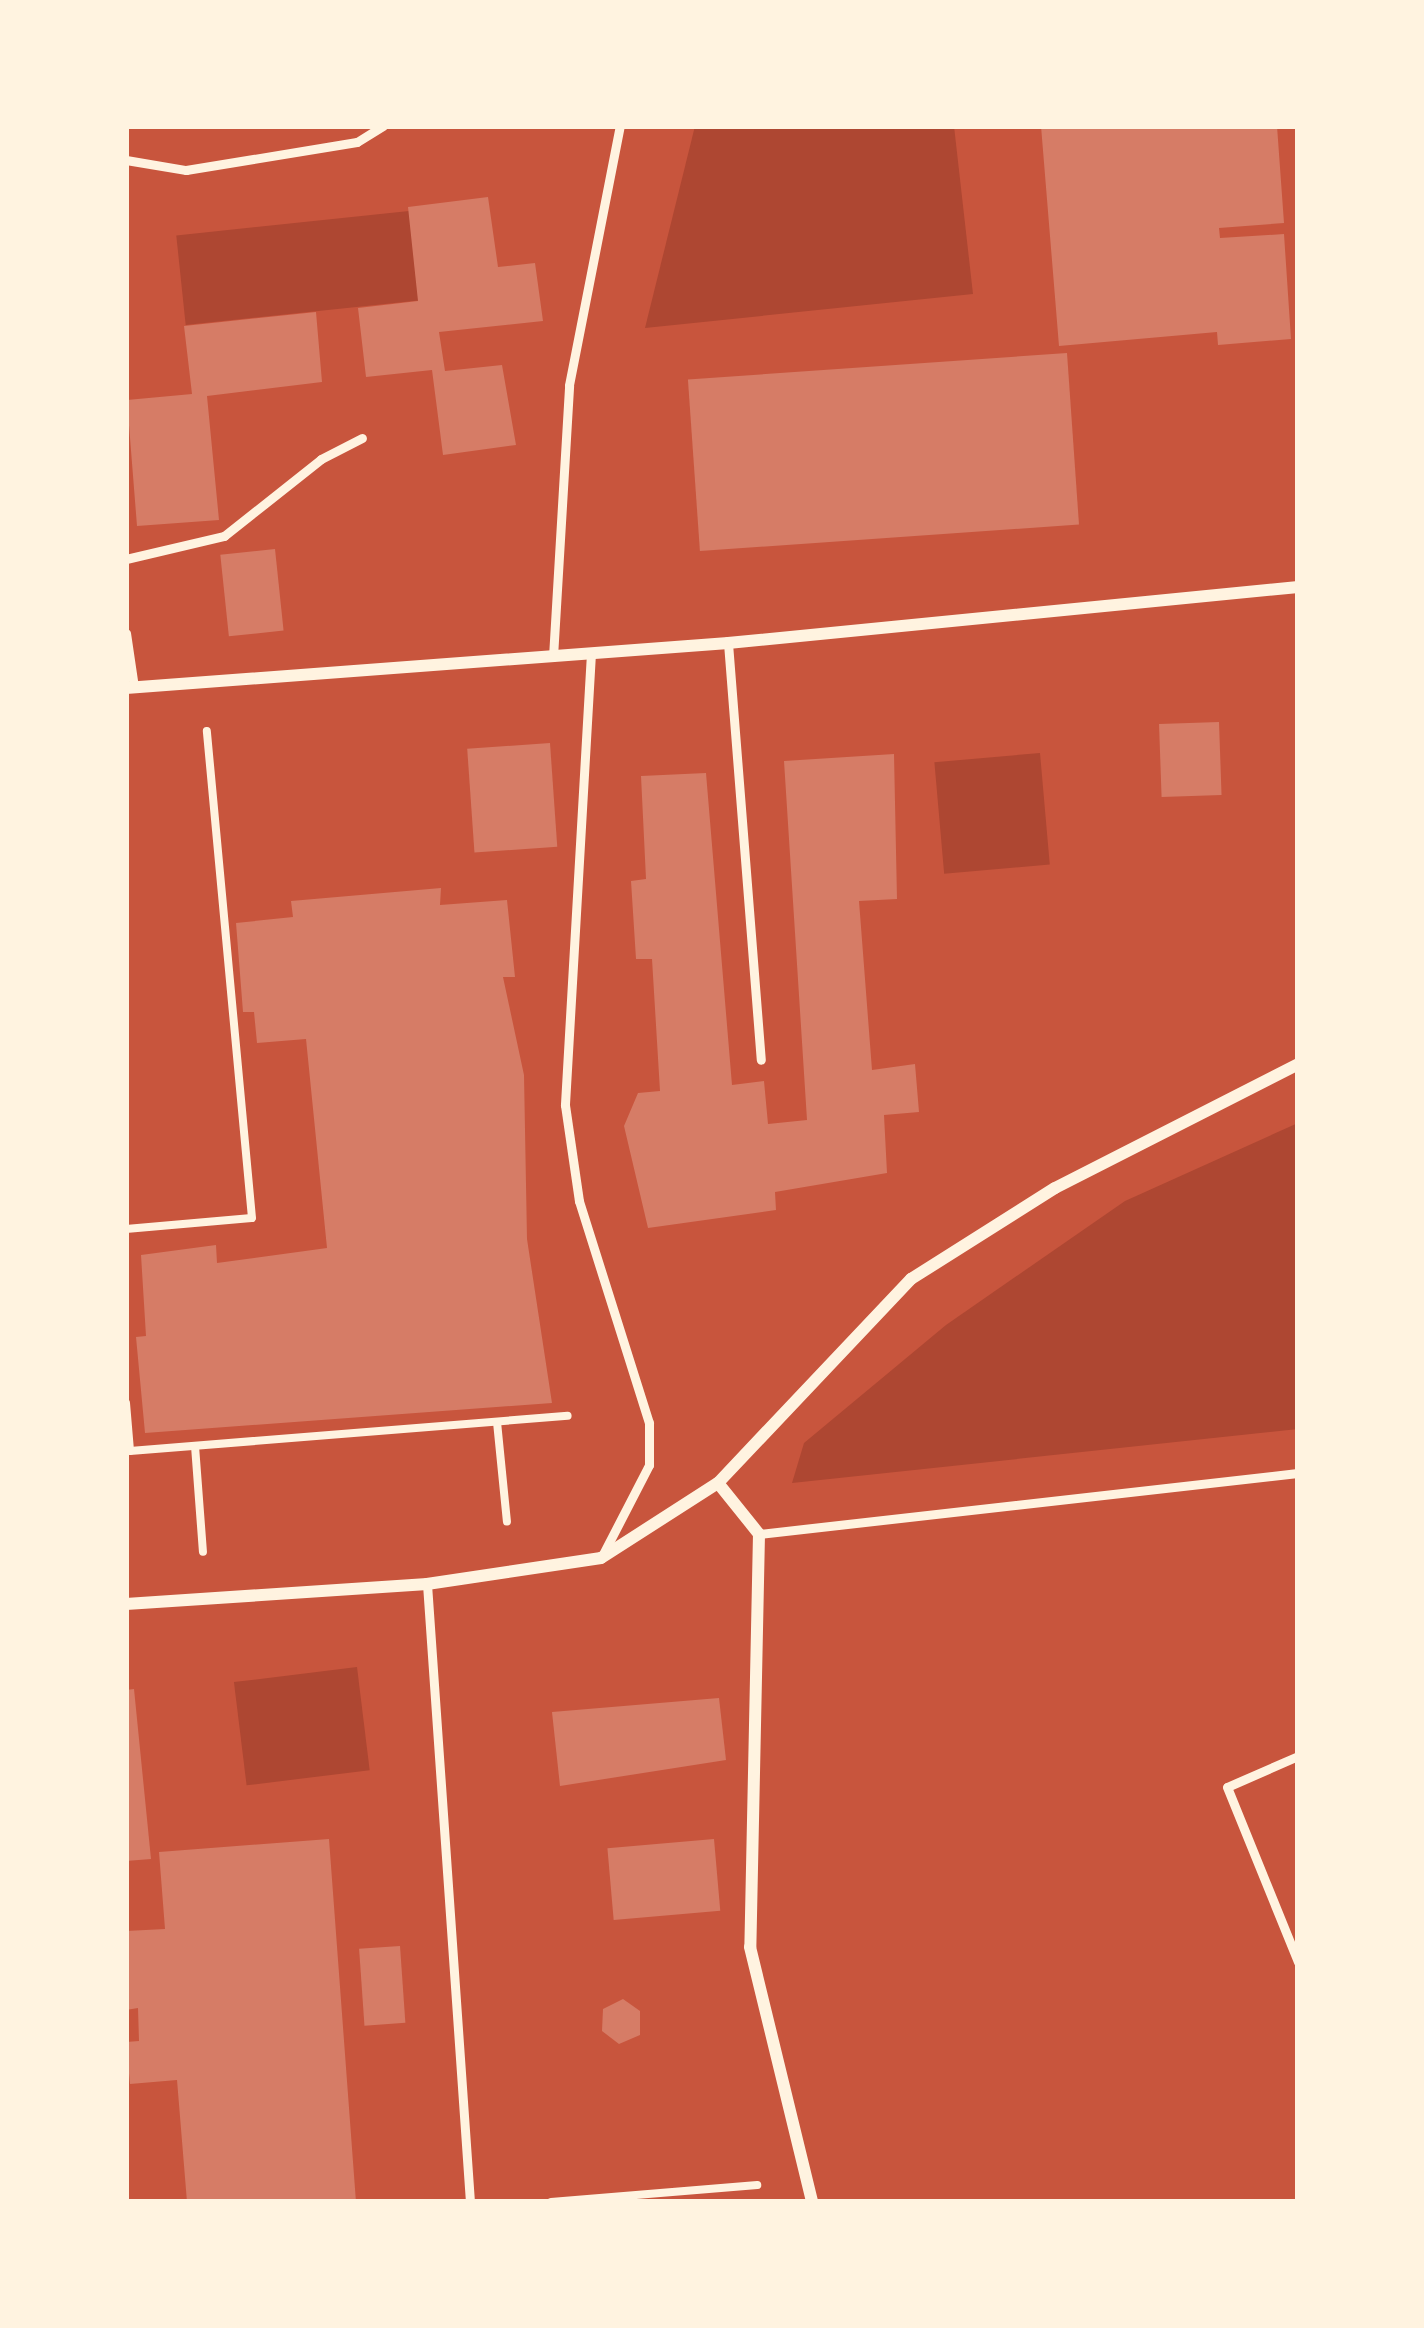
<!DOCTYPE html>
<style>
body{margin:0}
#map{position:relative;width:1424px;height:2328px;overflow:hidden;background:#c8553d;font-family:Karla,sans-serif}
div>[style]{position:absolute}
[style*='--x']{left:calc(var(--x)*1px);top:calc(var(--y)*1px);width:calc(var(--w)*1px);rotate:calc(var(--a)*1deg)}
.green>*{inset:0;background:#ae4732;transform-origin:0 0}
.building>*{inset:0;background:#d67c66;transform-origin:0 0}
.path>*{height:8px;margin:-4px;padding:0 4px;transform-origin:4px;border-radius:4px;background:#fff3e0}
.service>*{height:9px;margin:-4.5px;padding:0 4.5px;transform-origin:4.5px;border-radius:4.5px;background:#fff3e0}
.minor>*{height:12px;margin:-6px;padding:0 6px;transform-origin:6px;border-radius:6px;background:#fff3e0}
span{translate:-50% -50%;white-space:nowrap;text-align:center;line-height:1.15;-webkit-text-stroke:9px #fff3e0;paint-order:stroke}
.frame{position:absolute;inset:0;border:129px solid #fff3e0;pointer-events:none}
</style>
<div id="map">
<div class="green">
<div style="clip-path:polygon(695px 126px,954px 126px,973px 294px,645px 328px)"></div>
<div style="left:409px;top:211px;width:90px;height:234px;rotate:84deg"></div>
<div style="left:1040px;top:753px;width:112px;height:106px;rotate:85deg"></div>
<div style="clip-path:polygon(1298px 1123px,1298px 1429px,792px 1483px,804px 1443px,946px 1325px,1125px 1201px)"></div>
<div style="left:357px;top:1667px;width:104px;height:124px;rotate:83deg"></div>
</div>
<div class="building">
<div style="clip-path:polygon(1041px 126px,1277px 126px,1284px 223px,1219px 228px,1220px 238px,1284px 234px,1291px 339px,1218px 345px,1217px 332px,1059px 346px)"></div>
<div style="clip-path:polygon(488px 197px,498px 267px,535px 263px,543px 321px,439px 332px,445px 371px,502px 365px,516px 445px,443px 455px,432px 370px,366px 377px,358px 308px,418px 301px,408px 207px)"></div>
<div style="clip-path:polygon(316px 312px,322px 382px,207px 396px,219px 520px,137px 526px,127px 400px,192px 394px,184px 326px)"></div>
<div style="left:1067px;top:353px;width:172px;height:380px;rotate:86deg"></div>
<div style="left:275px;top:549px;width:82px;height:55px;rotate:84deg"></div>
<div style="left:1219px;top:722px;width:73px;height:60px;rotate:88deg"></div>
<div style="left:550px;top:743px;width:104px;height:83px;rotate:86deg"></div>
<div style="clip-path:polygon(894px 754px,897px 899px,859px 901px,872px 1070px,915px 1064px,919px 1112px,884px 1115px,887px 1173px,775px 1192px,776px 1210px,648px 1228px,624px 1126px,638px 1093px,660px 1091px,652px 959px,636px 959px,631px 881px,646px 879px,641px 776px,706px 773px,732px 1085px,764px 1081px,768px 1124px,807px 1120px,784px 761px)"></div>
<div style="clip-path:polygon(441px 888px,440px 905px,507px 900px,515px 977px,503px 977px,524px 1075px,527px 1239px,552px 1403px,145px 1433px,136px 1337px,146px 1336px,141px 1255px,216px 1245px,217px 1263px,327px 1248px,306px 1039px,257px 1043px,254px 1012px,243px 1012px,236px 923px,293px 917px,291px 901px)"></div>
<div style="clip-path:polygon(134px 1689px,151px 1859px,126px 1861px,126px 1690px)"></div>
<div style="clip-path:polygon(719px 1698px,726px 1760px,560px 1786px,552px 1712px)"></div>
<div style="clip-path:polygon(329px 1839px,356px 2202px,187px 2202px,177px 2080px,130px 2084px,126px 2042px,139px 2041px,138px 2008px,126px 2010px,126px 1931px,165px 1929px,159px 1852px)"></div>
<div style="left:714px;top:1839px;width:72px;height:107px;rotate:85deg"></div>
<div style="left:400px;top:1946px;width:77px;height:41px;rotate:86deg"></div>
<div style="clip-path:polygon(623px 1999px,640px 2011px,640px 2035px,619px 2044px,602px 2031px,603px 2009px)"></div>
</div>
<div class="path">
<div style="--x:126;--y:1229;--w:126;--a:-5"></div>
<div style="--x:252;--y:1218;--w:489;--a:-95.3"></div>
<div style="--x:126;--y:1403;--w:48;--a:85.2"></div>
<div style="--x:130;--y:1451;--w:439;--a:-4.6"></div>
<div style="--x:497;--y:1422;--w:100;--a:84.3"></div>
<div style="--x:195;--y:1446;--w:106;--a:85.7"></div>
<div style="--x:551;--y:2202;--w:207;--a:-4.7"></div>
</div>
<div class="service">
<div style="--x:126;--y:160;--w:61;--a:9.5"></div>
<div style="--x:186;--y:170;--w:173;--a:-9.3"></div>
<div style="--x:357;--y:142;--w:31;--a:-32"></div>
<div style="--x:126;--y:559;--w:101;--a:-13.2"></div>
<div style="--x:224;--y:536;--w:124;--a:-38.4"></div>
<div style="--x:321;--y:459;--w:46;--a:-27.1"></div>
<div style="--x:126;--y:633;--w:55;--a:81.6"></div>
<div style="--x:728;--y:643;--w:418;--a:85.5"></div>
<div style="--x:591;--y:653;--w:453;--a:93.3"></div>
<div style="--x:565;--y:1105;--w:97;--a:81.7"></div>
<div style="--x:579;--y:1201;--w:233;--a:72.5"></div>
<div style="--x:649;--y:1423;--w:42;--a:90"></div>
<div style="--x:649;--y:1465;--w:105;--a:117.3"></div>
<div style="--x:553;--y:657;--w:272;--a:-86.6"></div>
<div style="--x:569;--y:385;--w:264;--a:-78.9"></div>
<div style="--x:759;--y:1534;--w:542;--a:-6.46"></div>
<div style="--x:427;--y:1584;--w:619;--a:86.02"></div>
<div style="--x:1298;--y:1756;--w:77;--a:156.4"></div>
<div style="--x:1227;--y:1787;--w:189;--a:67.9"></div>
</div>
<div class="minor">
<div style="--x:126;--y:688;--w:604;--a:-4.27"></div>
<div style="--x:728;--y:643;--w:573;--a:-5.61"></div>
<div style="--x:718;--y:1483;--w:65;--a:51.2"></div>
<div style="--x:759;--y:1534;--w:413;--a:91.2"></div>
<div style="--x:750;--y:1947;--w:262;--a:76.3"></div>
<div style="--x:126;--y:1604;--w:302;--a:-3.8"></div>
<div style="--x:427;--y:1584;--w:176;--a:-8.5"></div>
<div style="--x:601;--y:1558;--w:139;--a:-32.7"></div>
<div style="--x:718;--y:1483;--w:281;--a:-46.6"></div>
<div style="--x:911;--y:1279;--w:170;--a:-32.3"></div>
<div style="--x:1055;--y:1188;--w:273;--a:-27"></div>
</div>
<div class="frame"></div>
</div>
